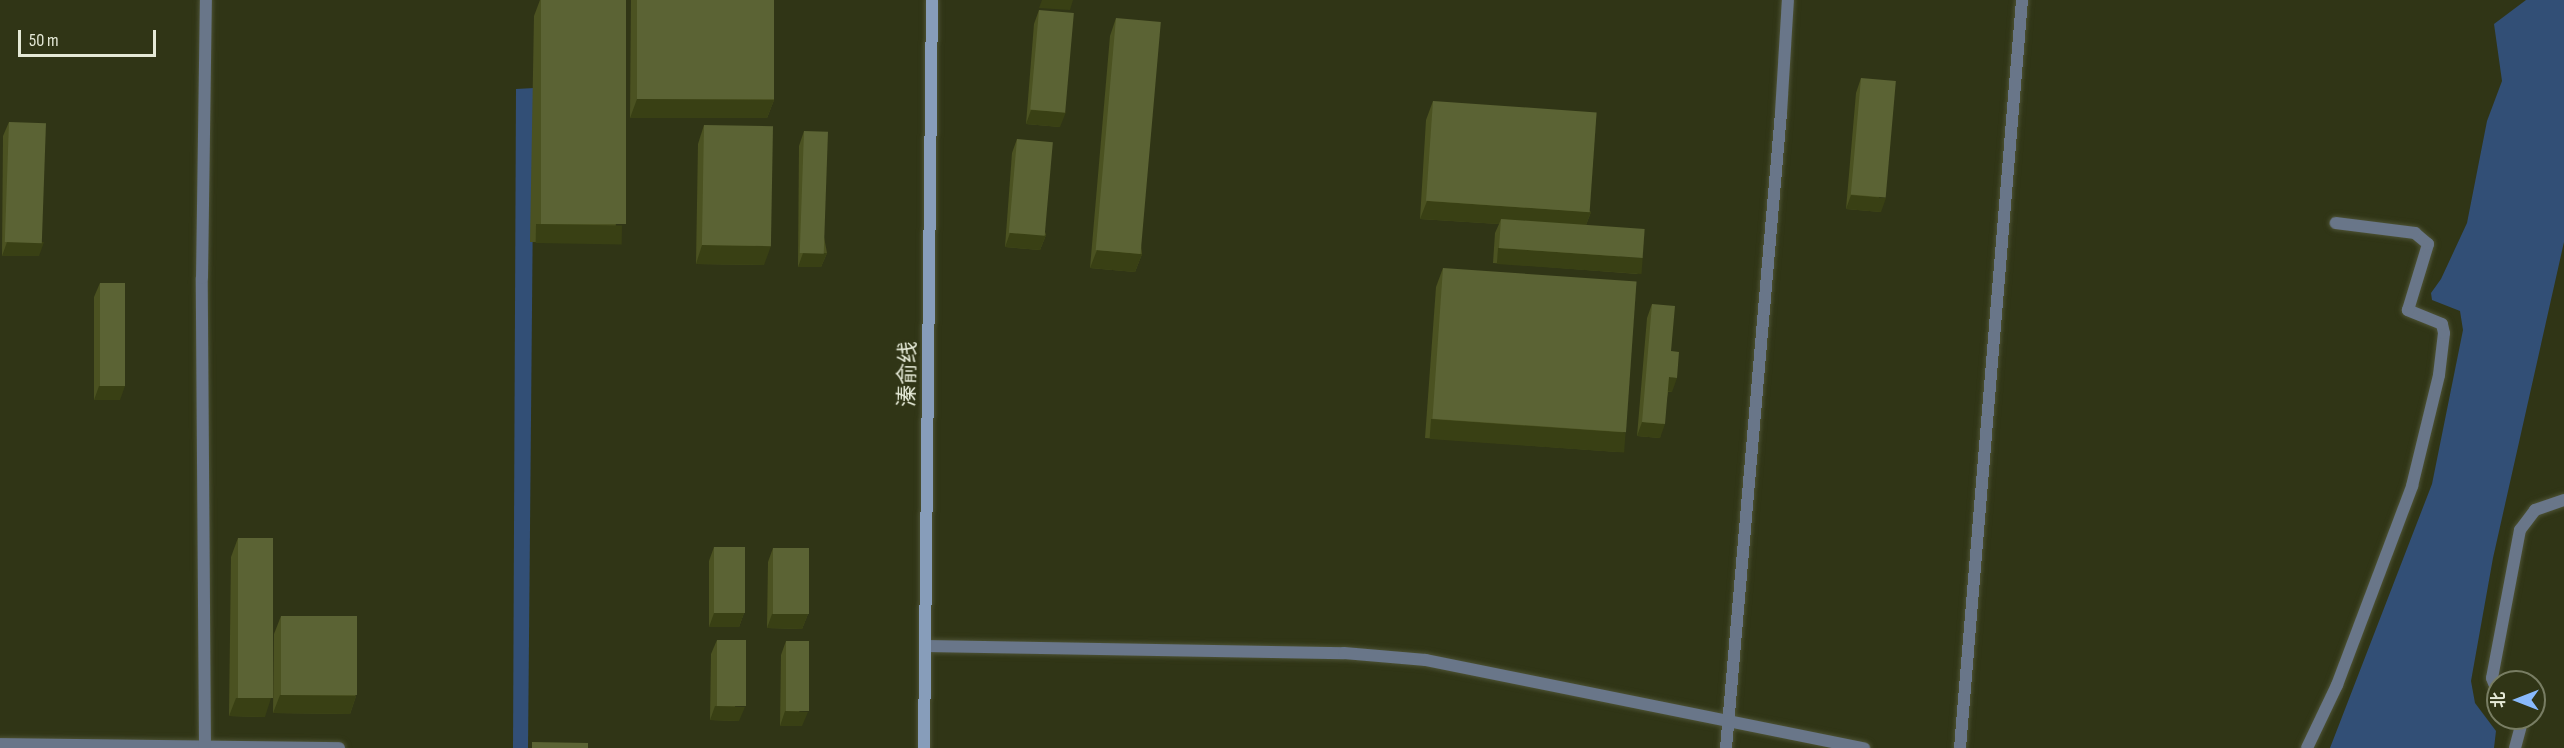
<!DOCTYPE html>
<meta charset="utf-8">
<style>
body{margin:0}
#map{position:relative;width:2564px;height:748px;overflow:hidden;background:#303516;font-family:"Sofia Sans Condensed","Noto Sans SC",sans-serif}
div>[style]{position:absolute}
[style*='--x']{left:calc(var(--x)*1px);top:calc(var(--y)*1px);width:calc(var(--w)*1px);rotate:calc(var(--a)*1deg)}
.water>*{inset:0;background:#324f76}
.roads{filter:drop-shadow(0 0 2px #4d5235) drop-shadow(0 0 2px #4d5235)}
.minor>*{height:12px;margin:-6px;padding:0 6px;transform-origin:6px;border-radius:6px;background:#697689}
.secondary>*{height:12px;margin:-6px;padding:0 6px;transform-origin:6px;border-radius:6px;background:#879dba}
.wall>*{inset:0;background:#4b5221}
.shaded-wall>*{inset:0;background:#394014;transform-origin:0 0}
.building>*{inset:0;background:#5b6334;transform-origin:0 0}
span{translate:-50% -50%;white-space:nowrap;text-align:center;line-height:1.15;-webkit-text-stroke:6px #303516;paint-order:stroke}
.street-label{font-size:22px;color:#e5e9d7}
.north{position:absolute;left:2486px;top:670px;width:60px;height:60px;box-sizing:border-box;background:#303516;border:2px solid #787d63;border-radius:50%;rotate:270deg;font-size:16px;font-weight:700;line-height:24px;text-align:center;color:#e5e9d7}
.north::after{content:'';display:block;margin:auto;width:21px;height:27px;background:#89bafc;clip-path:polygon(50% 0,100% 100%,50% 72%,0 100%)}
.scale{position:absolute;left:18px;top:30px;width:138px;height:27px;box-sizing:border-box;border:3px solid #e5e9d7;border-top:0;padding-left:8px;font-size:18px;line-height:21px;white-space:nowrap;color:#e5e9d7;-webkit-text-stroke:4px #303516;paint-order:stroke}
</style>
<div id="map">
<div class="water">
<div style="clip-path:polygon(2526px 0,2564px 0,2564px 242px,2493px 558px,2471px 681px,2475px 703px,2496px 731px,2494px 748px,2330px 748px,2432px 484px,2463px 330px,2460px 311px,2432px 300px,2431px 293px,2441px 279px,2467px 223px,2487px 121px,2502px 81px,2494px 24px)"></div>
<div style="clip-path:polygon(534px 88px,528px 748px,513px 748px,516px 89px)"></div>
</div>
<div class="roads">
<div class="minor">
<div style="--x:926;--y:646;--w:418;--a:1"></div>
<div style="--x:1344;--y:653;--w:82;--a:4.9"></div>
<div style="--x:1426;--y:660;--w:447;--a:11.4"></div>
<div style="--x:2498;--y:693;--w:16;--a:-112"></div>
<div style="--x:2492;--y:678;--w:151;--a:-79.3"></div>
<div style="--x:2520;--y:530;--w:25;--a:-53"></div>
<div style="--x:2535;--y:510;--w:31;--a:-19"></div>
<div style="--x:0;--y:744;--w:339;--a:0.7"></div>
<div style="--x:205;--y:748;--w:470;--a:-90.4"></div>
<div style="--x:202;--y:278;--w:278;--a:-89.2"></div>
<div style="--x:1726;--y:748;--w:637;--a:-85.05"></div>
<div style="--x:1781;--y:113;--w:113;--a:-86.5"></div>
<div style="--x:1960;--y:748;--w:751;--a:-85.26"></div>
<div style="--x:2307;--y:748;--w:70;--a:-64.5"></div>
<div style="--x:2337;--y:685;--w:213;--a:-69.3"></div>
<div style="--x:2412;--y:486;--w:114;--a:-76.3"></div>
<div style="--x:2439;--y:375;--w:42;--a:-83.2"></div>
<div style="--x:2444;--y:333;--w:9;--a:-103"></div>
<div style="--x:2442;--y:324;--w:37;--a:-158"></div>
<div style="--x:2408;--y:310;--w:69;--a:-73.1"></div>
<div style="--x:2428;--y:244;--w:17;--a:-140"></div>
<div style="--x:2415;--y:233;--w:80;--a:-172.8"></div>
<div style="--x:2515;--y:748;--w:24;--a:-75"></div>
<div style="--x:2521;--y:725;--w:9;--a:-126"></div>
</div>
<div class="secondary">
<div style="--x:924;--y:748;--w:748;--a:-89.39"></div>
</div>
</div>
<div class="wall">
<div style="clip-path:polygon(540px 0,626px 0,615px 243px,530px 242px,534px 16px)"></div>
<div style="clip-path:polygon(631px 0,774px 0,774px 100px,767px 118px,630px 118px)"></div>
<div style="clip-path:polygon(1039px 10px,1060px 127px,1026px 124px,1034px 24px)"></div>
<div style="clip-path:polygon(1116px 18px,1142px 254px,1135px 272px,1090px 268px,1110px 36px)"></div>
<div style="clip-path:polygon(1861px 78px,1881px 212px,1846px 209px,1856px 93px)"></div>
<div style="clip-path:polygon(1433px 101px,1591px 212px,1586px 225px,1638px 274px,1493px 263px,1495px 233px,1499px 224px,1420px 219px,1426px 120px)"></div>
<div style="clip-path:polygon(9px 122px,39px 256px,2px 256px,3px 136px)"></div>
<div style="clip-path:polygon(704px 125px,764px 265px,696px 264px,698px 144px)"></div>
<div style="clip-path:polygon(804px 131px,827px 253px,821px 267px,798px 267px,799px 146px)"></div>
<div style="clip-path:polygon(1017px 139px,1046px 235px,1040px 250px,1005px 247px,1012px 153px)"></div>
<div style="clip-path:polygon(1443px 268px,1625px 434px,1618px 452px,1425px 438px,1436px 287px)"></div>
<div style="clip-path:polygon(100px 283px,120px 400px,94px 400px,94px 297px)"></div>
<div style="clip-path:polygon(1652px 304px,1671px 351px,1672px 392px,1668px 392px,1660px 438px,1637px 436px,1647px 318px)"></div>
<div style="clip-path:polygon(238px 538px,265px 717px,229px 716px,231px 557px)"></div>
<div style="clip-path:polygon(714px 547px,744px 613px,739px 627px,709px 627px,709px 561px)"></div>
<div style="clip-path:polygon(773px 548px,808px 614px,802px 629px,767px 628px,768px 562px)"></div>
<div style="clip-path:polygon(281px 616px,356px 696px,350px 714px,273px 713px,274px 634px)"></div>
<div style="clip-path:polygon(717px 640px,739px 721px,710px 720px,711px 654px)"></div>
<div style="clip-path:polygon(786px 641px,802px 726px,780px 726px,781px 655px)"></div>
</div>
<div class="shaded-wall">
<div style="clip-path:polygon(1042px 0,1073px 0,1070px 10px,1039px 8px)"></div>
<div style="clip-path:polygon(637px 99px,774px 100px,767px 118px,630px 118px)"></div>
<div style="clip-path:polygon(1031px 110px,1066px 112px,1060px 127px,1026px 124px)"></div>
<div style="clip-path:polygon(1851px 195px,1886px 198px,1881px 212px,1846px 209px)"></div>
<div style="clip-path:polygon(1427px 201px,1591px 212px,1584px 230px,1501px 219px,1499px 224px,1420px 219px)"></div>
<div style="left:536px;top:224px;width:86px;height:19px;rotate:1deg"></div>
<div style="clip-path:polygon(1010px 233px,1046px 235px,1040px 250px,1005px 247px)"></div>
<div style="clip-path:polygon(7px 242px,44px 242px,39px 256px,2px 256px)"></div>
<div style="clip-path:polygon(702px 245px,771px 246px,764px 265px,696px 264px)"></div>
<div style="left:1498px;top:248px;width:145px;height:16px;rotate:4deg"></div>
<div style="clip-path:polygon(1097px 250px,1142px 254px,1135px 272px,1090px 268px)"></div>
<div style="clip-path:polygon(803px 253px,827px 253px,821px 267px,798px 267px)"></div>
<div style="clip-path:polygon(1669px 377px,1677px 378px,1672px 392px,1664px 391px)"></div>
<div style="clip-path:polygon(99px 386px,125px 386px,120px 400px,94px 400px)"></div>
<div style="left:1431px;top:419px;width:195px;height:20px;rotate:4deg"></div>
<div style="clip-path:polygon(1642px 422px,1665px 424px,1660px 438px,1637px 436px)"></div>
<div style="clip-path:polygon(714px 613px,744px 613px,739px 627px,709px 627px)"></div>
<div style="clip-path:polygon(772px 614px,808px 614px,802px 629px,767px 628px)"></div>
<div style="clip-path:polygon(280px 695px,356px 696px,350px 714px,273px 713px)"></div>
<div style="clip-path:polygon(236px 698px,271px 698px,265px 717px,229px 716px)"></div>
<div style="clip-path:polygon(715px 706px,745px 707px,739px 721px,710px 720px)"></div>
<div style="clip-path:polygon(785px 711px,808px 712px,802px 726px,780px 726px)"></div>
</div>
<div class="building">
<div style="left:541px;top:0;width:85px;height:224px"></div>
<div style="left:637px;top:0;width:137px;height:99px"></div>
<div style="left:1039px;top:10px;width:35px;height:100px;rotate:5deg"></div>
<div style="left:1116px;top:18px;width:45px;height:233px;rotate:5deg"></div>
<div style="left:1861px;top:78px;width:35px;height:117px;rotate:5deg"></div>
<div style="left:1433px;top:101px;width:164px;height:100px;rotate:4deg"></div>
<div style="left:9px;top:122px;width:37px;height:120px;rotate:2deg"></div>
<div style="left:704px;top:125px;width:69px;height:120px;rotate:1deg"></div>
<div style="left:804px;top:131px;width:24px;height:122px;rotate:2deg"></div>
<div style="left:1017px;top:139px;width:36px;height:94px;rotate:5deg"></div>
<div style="left:1501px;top:219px;width:144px;height:29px;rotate:4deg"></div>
<div style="left:1443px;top:268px;width:194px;height:151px;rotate:4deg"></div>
<div style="left:100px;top:283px;width:25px;height:103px"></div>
<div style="clip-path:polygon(1652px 304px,1675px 306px,1671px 351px,1679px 352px,1677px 378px,1669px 377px,1665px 424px,1642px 422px)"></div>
<div style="left:238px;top:538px;width:35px;height:160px"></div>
<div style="left:714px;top:547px;width:31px;height:66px"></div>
<div style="left:773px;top:548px;width:36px;height:66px"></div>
<div style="left:281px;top:616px;width:76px;height:79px"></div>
<div style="left:717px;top:640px;width:29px;height:66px"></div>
<div style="left:786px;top:641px;width:23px;height:70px"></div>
<div style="clip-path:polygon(532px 742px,588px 743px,588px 748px,532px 748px)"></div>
</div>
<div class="street-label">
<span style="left:908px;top:374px;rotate:-89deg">溱俞线</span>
</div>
<div class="north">北</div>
<div class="scale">50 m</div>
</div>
